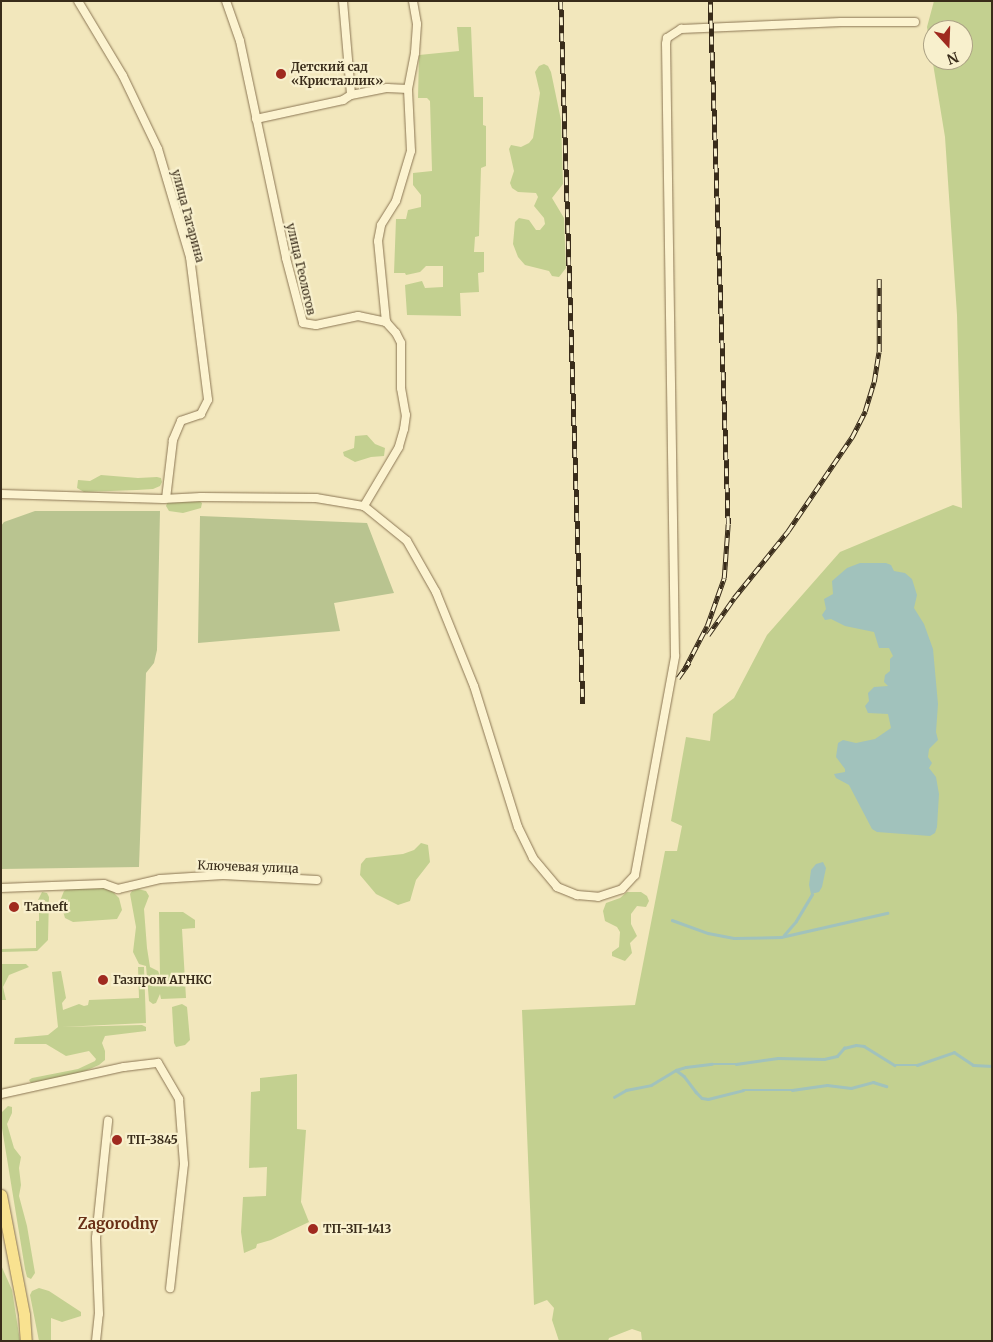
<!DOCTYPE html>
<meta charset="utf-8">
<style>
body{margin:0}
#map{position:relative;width:993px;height:1342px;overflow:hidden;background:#f2e7bc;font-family:Merriweather,serif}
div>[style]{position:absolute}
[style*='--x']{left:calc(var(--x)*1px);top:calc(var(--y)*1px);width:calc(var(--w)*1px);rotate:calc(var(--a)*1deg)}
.green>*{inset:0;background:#c3d090}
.cemetery>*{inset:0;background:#b9c490}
.water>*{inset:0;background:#a1c2bc}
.stream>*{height:2.5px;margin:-1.25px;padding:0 1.25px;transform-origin:1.25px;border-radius:1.25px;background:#a1c2bc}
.roads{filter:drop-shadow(0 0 1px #8b7654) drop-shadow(0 0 1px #8b7654)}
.street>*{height:8px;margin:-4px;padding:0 4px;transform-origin:4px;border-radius:4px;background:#fcf3d0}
.primary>*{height:11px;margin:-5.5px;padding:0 5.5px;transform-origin:5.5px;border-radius:5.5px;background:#f9e290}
.rail>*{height:4.5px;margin-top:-2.25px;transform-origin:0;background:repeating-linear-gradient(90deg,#f8f0cd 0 8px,#392c1a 0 16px);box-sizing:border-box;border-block:1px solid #392c1a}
.dots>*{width:14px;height:14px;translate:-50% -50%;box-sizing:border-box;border:2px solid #f8f0cd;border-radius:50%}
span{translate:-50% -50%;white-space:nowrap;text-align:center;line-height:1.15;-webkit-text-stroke:4.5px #f8f0cd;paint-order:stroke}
.poi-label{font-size:12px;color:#392c1a;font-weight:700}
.left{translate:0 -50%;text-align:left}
.street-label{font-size:12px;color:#392c1a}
.quarter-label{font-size:15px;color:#692f16;font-weight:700}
.frame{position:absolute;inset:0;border:2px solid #392c1a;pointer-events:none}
.north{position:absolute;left:923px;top:20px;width:50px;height:50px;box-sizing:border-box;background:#f8f0cd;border:1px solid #aca285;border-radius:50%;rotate:160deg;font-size:14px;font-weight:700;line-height:20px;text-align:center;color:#392c1a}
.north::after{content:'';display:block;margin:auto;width:18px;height:22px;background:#9f2a1f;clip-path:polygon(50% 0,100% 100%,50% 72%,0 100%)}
</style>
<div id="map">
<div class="green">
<div style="clip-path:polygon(evenodd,934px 1px,992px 1px,992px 1341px,642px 1341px,641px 1332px,632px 1329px,609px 1338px,608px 1341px,559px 1341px,552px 1320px,554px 1308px,547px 1300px,534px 1305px,522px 1010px,635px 1005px,665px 851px,677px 851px,682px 826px,671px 821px,686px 737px,710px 741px,713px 714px,734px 698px,767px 635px,840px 552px,953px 505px,962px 508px,957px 315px,945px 137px,927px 27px,934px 1px,933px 30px,963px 30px,963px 60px,933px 60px,933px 30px)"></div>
<div style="clip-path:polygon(457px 27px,471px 27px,474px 97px,483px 97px,483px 125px,486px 126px,486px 166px,481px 168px,479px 236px,475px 237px,474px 252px,484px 252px,484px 272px,478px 273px,479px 292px,460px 293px,461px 316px,407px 315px,405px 285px,422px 281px,425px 288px,443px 287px,443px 266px,426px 266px,420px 272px,406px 275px,405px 273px,394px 273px,396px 219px,406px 219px,408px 210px,421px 207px,421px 195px,413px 185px,413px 173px,432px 171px,430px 101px,427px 98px,418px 98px,419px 55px,459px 51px)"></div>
<div style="clip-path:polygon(544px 64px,548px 66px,551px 72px,561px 120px,563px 184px,552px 198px,564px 218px,566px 268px,559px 277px,552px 276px,549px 271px,525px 265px,518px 257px,513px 244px,515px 222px,519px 218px,529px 220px,536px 230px,540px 230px,545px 224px,544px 218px,534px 206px,538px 197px,536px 193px,518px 192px,512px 188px,510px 183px,514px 171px,509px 149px,511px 145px,521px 147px,529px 143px,533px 138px,540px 93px,535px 72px,539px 66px)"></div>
<div style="clip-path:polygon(367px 435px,375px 444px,385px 448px,384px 456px,371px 457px,355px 462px,344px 456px,343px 452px,354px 448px,355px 436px)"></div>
<div style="clip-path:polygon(101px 475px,138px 478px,157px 477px,161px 478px,162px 482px,160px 486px,153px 489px,137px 490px,84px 492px,77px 488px,78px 480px,90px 481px)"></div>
<div style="clip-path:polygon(198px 500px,202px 503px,201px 508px,183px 513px,169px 511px,166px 506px,168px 501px)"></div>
<div style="clip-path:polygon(421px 843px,428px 845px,430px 862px,416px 880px,410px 901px,398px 905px,376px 894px,360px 875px,361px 864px,366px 858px,403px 854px,414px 850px)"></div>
<div style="clip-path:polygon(103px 887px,112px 891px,119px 898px,122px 910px,117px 919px,73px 922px,65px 918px,60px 901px,64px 891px,69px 888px)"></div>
<div style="clip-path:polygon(138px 889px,146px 891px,149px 896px,144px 909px,147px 948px,150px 967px,158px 971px,160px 976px,159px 912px,183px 912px,195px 920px,195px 928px,182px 929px,186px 998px,161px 999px,160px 994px,156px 1003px,153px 1004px,149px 1001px,146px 966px,139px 964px,133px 952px,136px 927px,130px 894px,132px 891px)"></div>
<div style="clip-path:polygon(42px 892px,47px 893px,49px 897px,48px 940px,37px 951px,2px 952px,2px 949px,36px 948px,36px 921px,39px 921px,39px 911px,46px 911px,45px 900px,38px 900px)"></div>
<div style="clip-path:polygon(627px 892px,641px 892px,647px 896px,649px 901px,646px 907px,637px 906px,631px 914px,631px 924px,637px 936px,630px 943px,632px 953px,625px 961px,612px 956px,612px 952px,619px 947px,620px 932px,617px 927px,605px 921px,603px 911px,606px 903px,620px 898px)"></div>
<div style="clip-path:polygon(1px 964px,26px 964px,29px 967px,9px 975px,3px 987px,6px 1000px,1px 1000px)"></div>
<div style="clip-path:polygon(138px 967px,144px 967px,146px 1023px,62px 1027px,142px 1025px,146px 1027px,146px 1031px,105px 1036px,102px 1043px,105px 1051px,105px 1060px,99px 1065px,78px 1074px,31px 1083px,29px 1080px,32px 1078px,78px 1069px,95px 1061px,96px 1059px,89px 1051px,66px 1056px,46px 1044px,14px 1044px,15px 1038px,48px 1035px,58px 1027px,52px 972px,61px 971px,66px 998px,62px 1003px,63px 1010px,79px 1004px,84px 1006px,88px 1005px,89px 1000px,139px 998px)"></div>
<div style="clip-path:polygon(182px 1004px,187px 1007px,190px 1040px,185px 1045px,176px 1047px,174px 1043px,172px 1007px)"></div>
<div style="clip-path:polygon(297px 1074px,297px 1129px,306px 1130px,301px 1202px,309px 1222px,271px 1240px,257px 1244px,256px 1248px,244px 1253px,241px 1232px,243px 1197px,266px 1196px,267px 1167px,249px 1168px,251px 1092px,260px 1091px,260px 1078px)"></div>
<div style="clip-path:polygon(8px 1106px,12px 1107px,12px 1113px,7px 1124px,14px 1148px,21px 1157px,19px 1168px,21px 1185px,19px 1196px,27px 1226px,35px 1273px,31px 1279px,27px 1277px,25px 1269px,1px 1122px,1px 1113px)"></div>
<div style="clip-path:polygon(1px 1265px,12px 1290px,20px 1341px,1px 1341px)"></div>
<div style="clip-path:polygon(39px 1288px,49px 1291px,81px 1312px,81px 1316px,62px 1322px,51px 1318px,51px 1341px,39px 1341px,30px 1295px,32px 1291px)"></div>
</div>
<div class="cemetery">
<div style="clip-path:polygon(35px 511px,160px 511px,157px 650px,154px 663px,146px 673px,139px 867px,1px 869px,1px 526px,4px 522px)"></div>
<div style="clip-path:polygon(200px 516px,367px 523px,394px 593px,334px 603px,340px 631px,198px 643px)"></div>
</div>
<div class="water">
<div style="clip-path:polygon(860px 563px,886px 563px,891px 565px,894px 571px,905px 573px,912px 579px,917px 595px,914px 608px,924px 624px,933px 649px,938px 704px,936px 732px,938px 740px,929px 749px,928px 757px,932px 763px,929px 768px,936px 777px,939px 794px,937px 827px,935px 833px,930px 836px,877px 832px,872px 829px,849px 785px,836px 778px,834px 774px,845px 772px,845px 769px,836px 757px,838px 743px,843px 740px,856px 743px,875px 739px,891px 728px,888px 714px,868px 713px,865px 706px,869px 701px,868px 693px,874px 687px,888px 686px,884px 682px,885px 675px,890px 671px,890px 659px,893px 656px,889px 648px,879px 648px,874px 632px,845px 626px,831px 619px,825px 620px,822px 615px,826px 609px,824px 599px,833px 594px,832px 581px,847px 568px)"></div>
<div style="clip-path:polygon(823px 862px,826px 868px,822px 887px,819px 892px,811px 894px,809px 885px,811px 870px,816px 864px)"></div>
</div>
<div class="stream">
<div style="--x:672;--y:920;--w:38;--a:20"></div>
<div style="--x:708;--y:933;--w:26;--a:11"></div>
<div style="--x:734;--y:938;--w:47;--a:-1.2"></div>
<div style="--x:781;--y:937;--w:109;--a:-12.8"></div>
<div style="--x:784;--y:935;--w:18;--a:-49"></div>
<div style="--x:796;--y:921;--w:31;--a:-59"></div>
<div style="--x:676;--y:1070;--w:10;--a:37"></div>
<div style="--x:684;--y:1076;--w:20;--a:53"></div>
<div style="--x:696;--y:1092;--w:8;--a:45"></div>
<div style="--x:702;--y:1098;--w:6;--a:9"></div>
<div style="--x:708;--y:1099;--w:36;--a:-14"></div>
<div style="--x:743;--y:1090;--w:49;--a:0"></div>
<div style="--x:792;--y:1090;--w:35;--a:-8"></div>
<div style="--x:827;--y:1085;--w:24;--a:7"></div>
<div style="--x:851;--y:1088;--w:23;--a:-15"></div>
<div style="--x:873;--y:1082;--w:14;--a:17"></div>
<div style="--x:614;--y:1097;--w:14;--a:-30"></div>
<div style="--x:626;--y:1090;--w:25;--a:-11"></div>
<div style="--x:651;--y:1085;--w:29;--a:-31"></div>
<div style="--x:676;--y:1070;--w:10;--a:-17"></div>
<div style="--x:686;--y:1067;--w:26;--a:-7"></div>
<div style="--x:712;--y:1064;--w:24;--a:0"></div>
<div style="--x:736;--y:1064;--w:42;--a:-8.1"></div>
<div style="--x:778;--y:1058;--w:46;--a:1.2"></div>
<div style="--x:824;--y:1059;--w:13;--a:-13"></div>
<div style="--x:837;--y:1056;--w:11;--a:-49"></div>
<div style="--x:844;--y:1048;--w:12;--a:-14"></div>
<div style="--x:856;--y:1045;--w:8;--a:7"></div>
<div style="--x:864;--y:1046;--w:36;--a:32"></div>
<div style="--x:894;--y:1065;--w:23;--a:0"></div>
<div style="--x:917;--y:1065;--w:39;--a:-19"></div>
<div style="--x:954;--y:1052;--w:23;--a:34"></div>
<div style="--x:973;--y:1065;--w:19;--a:3"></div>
</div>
<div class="roads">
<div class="street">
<div style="--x:78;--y:1;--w:87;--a:59"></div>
<div style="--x:123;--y:76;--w:81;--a:64.4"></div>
<div style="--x:158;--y:149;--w:113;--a:73.5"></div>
<div style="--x:190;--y:257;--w:144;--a:82.8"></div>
<div style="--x:208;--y:400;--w:16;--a:117"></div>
<div style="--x:201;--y:414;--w:21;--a:161"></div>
<div style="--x:181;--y:421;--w:21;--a:113"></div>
<div style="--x:173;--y:440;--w:59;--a:96.8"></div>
<div style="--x:226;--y:1;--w:42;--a:70.7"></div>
<div style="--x:240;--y:41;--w:222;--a:78"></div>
<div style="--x:286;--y:258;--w:67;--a:75.3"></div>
<div style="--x:303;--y:323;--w:13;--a:9"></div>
<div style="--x:316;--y:325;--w:43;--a:-12.1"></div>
<div style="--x:358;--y:316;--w:29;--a:12"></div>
<div style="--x:386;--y:322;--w:15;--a:48"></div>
<div style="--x:396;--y:333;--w:11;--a:63"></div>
<div style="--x:401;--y:343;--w:45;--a:90"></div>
<div style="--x:401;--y:388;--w:27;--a:80"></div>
<div style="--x:406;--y:415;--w:14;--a:98"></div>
<div style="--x:404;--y:429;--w:19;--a:106"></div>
<div style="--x:399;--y:447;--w:69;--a:120.7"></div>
<div style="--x:343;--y:1;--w:94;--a:85.1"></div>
<div style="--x:256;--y:119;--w:89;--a:-12.3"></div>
<div style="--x:343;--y:100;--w:9;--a:-32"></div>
<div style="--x:351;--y:95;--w:37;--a:-11"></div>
<div style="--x:387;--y:88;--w:21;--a:3"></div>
<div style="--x:386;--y:322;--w:81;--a:-95.6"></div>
<div style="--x:378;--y:241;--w:16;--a:-79"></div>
<div style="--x:381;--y:225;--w:28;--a:-58"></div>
<div style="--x:396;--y:201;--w:52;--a:-73.3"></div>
<div style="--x:411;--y:151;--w:62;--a:-92.8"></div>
<div style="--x:408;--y:89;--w:37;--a:-79"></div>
<div style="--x:415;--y:53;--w:29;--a:-86"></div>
<div style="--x:417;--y:24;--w:23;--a:-100"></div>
<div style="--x:1;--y:494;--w:162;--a:1.8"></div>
<div style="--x:163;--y:499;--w:38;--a:-3"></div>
<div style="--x:201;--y:497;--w:115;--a:0.5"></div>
<div style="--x:316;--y:498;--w:49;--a:9.5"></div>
<div style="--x:364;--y:506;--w:55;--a:39.1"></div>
<div style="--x:407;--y:541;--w:59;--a:60.4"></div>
<div style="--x:436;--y:592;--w:101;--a:68"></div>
<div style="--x:474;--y:686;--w:148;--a:72.7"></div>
<div style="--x:518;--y:827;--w:34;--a:64"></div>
<div style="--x:533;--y:858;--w:38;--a:50"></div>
<div style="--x:557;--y:887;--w:22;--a:22"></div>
<div style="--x:577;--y:895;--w:21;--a:5"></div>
<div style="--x:598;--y:897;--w:25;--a:-18"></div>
<div style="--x:622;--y:889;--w:19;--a:-47"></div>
<div style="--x:635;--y:875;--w:223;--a:-79.6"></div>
<div style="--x:675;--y:656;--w:612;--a:-90.84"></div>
<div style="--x:666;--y:44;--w:6;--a:-81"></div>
<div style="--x:667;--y:38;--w:17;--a:-33"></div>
<div style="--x:681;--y:29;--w:160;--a:-2.5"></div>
<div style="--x:841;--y:22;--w:74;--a:0"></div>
<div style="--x:1;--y:888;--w:103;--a:-2.2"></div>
<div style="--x:104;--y:884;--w:15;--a:20"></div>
<div style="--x:118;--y:889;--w:43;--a:-13.4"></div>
<div style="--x:160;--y:879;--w:63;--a:-3.6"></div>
<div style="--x:223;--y:875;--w:94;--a:3"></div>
<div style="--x:1;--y:1094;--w:126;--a:-12.4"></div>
<div style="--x:124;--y:1067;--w:34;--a:-7"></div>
<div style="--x:158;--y:1063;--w:42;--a:59.7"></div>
<div style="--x:179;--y:1099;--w:65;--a:85.6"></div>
<div style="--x:184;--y:1164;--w:125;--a:96.4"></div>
<div style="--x:96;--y:1341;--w:27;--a:-84"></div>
<div style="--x:99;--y:1314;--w:76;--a:-92.3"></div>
<div style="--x:96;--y:1238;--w:118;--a:-84.1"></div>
</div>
<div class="primary">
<div style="--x:1;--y:1195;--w:122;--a:79.1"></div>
<div style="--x:24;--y:1315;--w:26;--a:86"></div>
</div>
</div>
<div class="rail">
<div style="--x:561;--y:1;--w:703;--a:88.21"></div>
<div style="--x:708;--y:635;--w:45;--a:-54.9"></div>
<div style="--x:734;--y:598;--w:86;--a:-51.1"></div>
<div style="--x:788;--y:531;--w:114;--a:-55.8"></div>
<div style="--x:852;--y:437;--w:29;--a:-63"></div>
<div style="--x:865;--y:411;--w:30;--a:-73"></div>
<div style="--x:874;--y:382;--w:30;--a:-81"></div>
<div style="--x:879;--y:352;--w:73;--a:-90"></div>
<div style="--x:685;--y:668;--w:47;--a:-62.4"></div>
<div style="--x:707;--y:626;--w:51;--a:-70.5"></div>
<div style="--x:724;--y:578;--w:54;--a:-85.8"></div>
<div style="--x:728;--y:524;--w:523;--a:-91.97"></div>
<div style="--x:678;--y:678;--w:19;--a:-55"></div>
</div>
<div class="dots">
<div style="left:281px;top:74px;background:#9f2a1f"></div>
<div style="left:14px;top:907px;background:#9f2a1f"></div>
<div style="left:103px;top:980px;background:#9f2a1f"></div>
<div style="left:117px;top:1140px;background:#9f2a1f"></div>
<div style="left:313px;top:1229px;background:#9f2a1f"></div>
</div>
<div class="poi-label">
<span class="left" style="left:291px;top:74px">Детский сад<br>«Кристаллик»</span>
<span class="left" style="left:24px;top:907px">Tatneft</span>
<span class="left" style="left:113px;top:980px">Газпром АГНКС</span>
<span class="left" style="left:127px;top:1140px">ТП-3845</span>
<span class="left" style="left:323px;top:1229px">ТП-ЗП-1413</span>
</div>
<div class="street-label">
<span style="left:188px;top:216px;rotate:75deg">улица Гагарина</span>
<span style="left:301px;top:269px;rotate:77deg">улица Геологов</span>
<span style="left:248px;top:867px;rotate:2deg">Ключевая улица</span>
</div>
<div class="quarter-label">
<span style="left:118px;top:1224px">Zagorodny</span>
</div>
<div class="frame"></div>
<div class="north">N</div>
</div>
